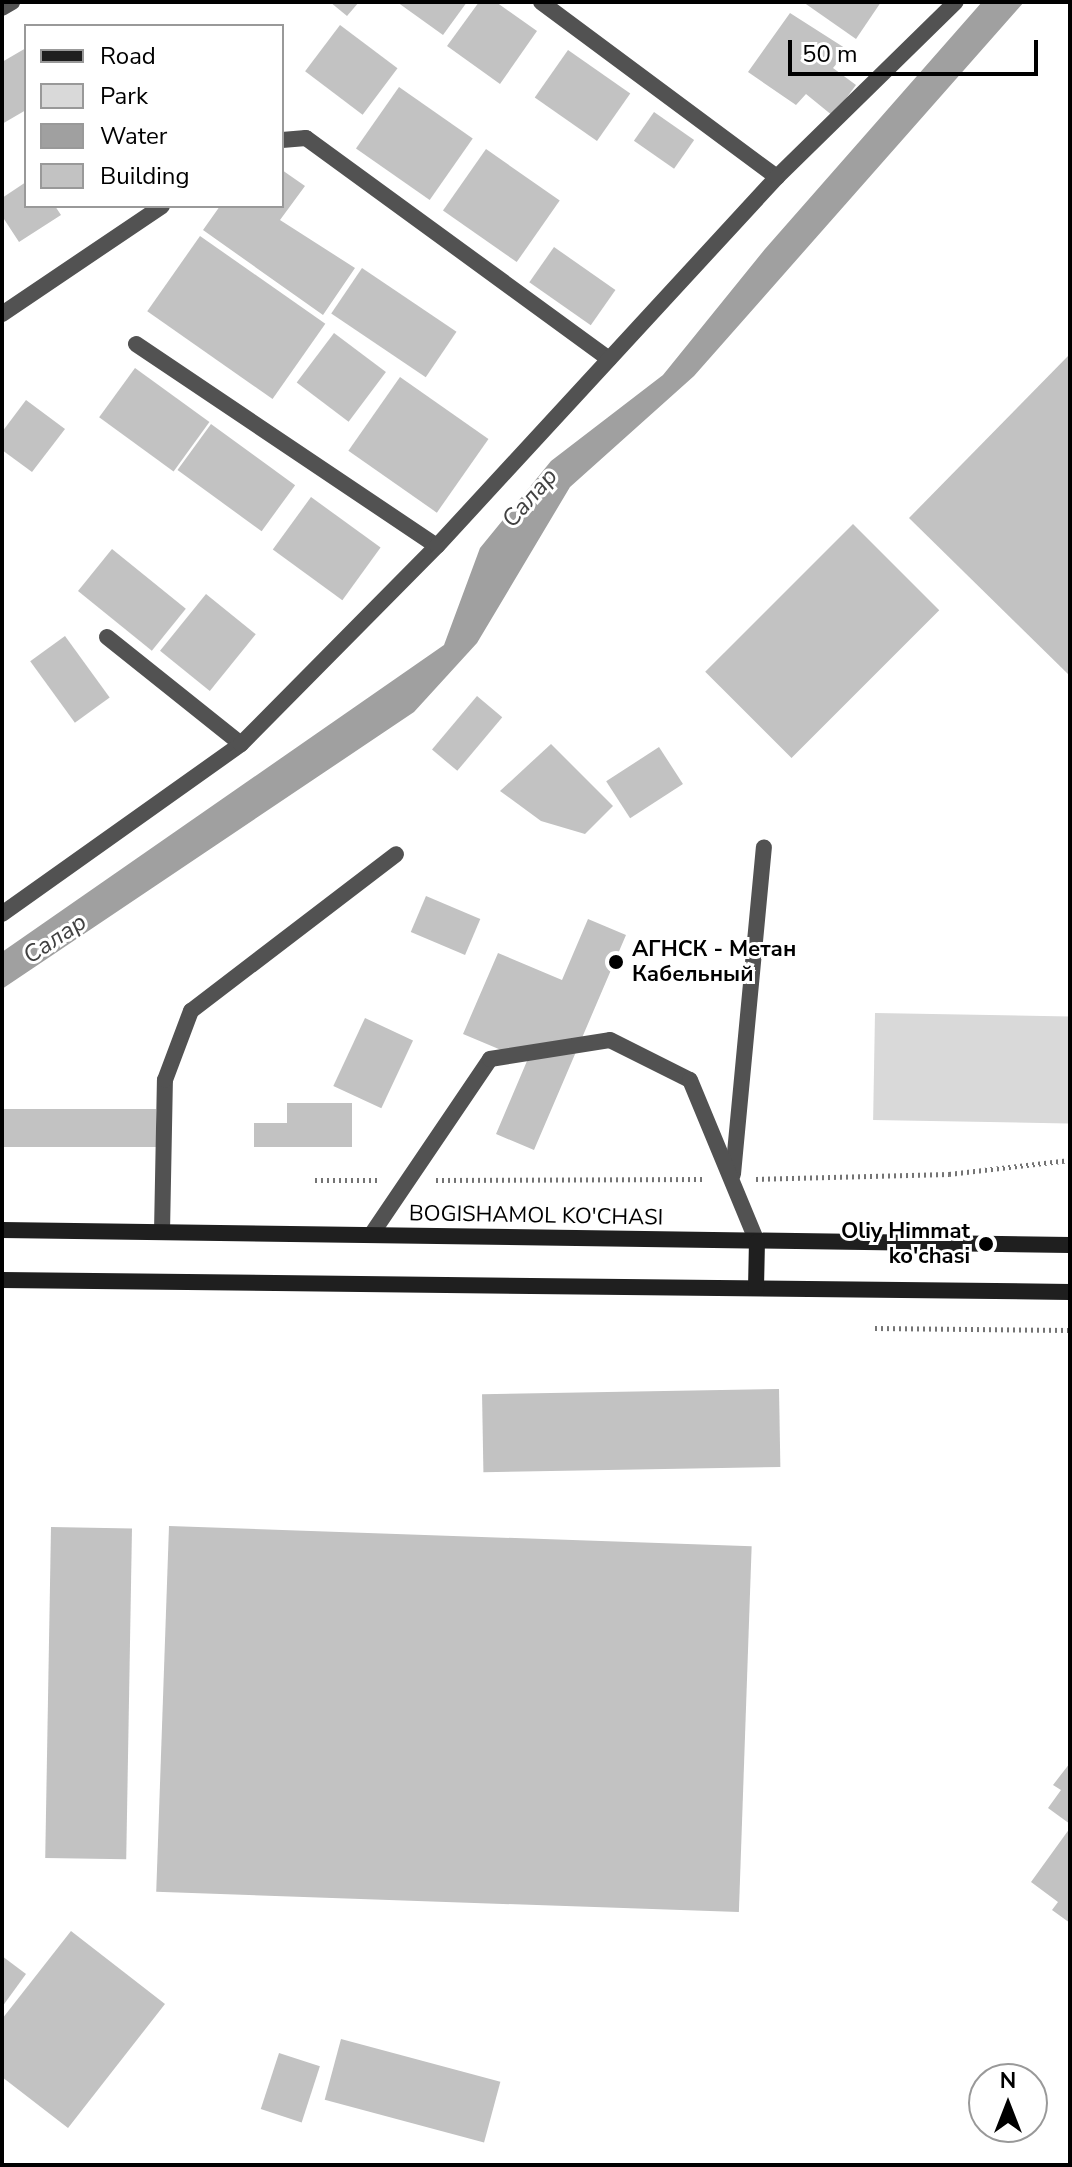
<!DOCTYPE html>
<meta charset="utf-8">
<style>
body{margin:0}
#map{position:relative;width:1072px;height:2167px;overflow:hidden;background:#fff;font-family:"Nunito Sans",sans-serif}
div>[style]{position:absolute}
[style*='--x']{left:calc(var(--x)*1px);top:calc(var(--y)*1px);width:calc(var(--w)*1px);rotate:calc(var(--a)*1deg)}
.green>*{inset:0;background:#d9d9d9;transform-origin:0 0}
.water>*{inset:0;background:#a0a0a0}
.building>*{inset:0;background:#c2c2c2;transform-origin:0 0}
.path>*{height:5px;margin-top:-2.5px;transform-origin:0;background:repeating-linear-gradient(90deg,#747474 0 2px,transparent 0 6px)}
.lane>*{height:16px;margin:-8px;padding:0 8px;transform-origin:8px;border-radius:8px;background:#525252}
.street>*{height:16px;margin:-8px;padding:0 8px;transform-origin:8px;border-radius:8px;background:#525252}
.secondary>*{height:16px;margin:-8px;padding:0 8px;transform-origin:8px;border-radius:8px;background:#1f1f1f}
.dots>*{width:22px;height:22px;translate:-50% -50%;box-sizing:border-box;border:4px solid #fff;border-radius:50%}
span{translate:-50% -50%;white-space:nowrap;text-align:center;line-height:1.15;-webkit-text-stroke:6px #fff;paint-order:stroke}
.poi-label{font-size:22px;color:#000;font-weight:700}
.left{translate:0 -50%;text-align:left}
.right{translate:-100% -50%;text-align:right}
.street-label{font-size:22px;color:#000}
.water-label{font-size:24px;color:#414141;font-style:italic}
.frame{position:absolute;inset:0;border:4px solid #000;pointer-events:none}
.legend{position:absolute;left:24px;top:24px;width:260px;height:184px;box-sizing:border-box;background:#fff;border:2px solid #999;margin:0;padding:10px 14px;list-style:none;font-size:24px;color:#000}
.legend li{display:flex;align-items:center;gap:16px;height:40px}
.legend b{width:40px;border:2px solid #999}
.north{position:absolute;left:968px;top:2063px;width:80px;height:80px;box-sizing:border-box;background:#fff;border:2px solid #999;border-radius:50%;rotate:0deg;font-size:22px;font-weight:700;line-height:32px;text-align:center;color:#000}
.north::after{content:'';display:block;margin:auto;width:28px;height:36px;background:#000;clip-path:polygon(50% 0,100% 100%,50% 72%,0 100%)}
.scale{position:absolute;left:788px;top:40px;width:250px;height:36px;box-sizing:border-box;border:4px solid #000;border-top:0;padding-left:10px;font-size:24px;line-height:28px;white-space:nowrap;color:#000;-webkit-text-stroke:6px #fff;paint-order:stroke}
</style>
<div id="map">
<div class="green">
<div style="left:875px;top:1013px;width:195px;height:107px;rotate:1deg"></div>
</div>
<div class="water">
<div style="clip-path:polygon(982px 2px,1024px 2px,694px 376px,570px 487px,477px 643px,414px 712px,2px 989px,2px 952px,444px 645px,480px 548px,551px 461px,663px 375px,765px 249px)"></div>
</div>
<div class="building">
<div style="clip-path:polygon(330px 2px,359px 2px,347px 16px)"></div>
<div style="clip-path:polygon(397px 2px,467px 2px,443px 35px)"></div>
<div style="clip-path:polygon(479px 2px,496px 2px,537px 31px,500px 84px,447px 46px)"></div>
<div style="clip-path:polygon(803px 2px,881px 2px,856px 39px)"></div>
<div style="clip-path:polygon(790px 13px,848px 50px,833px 68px,856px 85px,833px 116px,806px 94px,796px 105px,748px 72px)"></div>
<div style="left:340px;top:25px;width:72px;height:58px;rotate:37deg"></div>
<div style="clip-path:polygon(26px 48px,26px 110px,2px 124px,2px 62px)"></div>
<div style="left:568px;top:50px;width:76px;height:58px;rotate:35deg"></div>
<div style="left:399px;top:87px;width:90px;height:75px;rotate:35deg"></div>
<div style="left:654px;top:112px;width:49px;height:35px;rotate:35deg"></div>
<div style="left:486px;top:149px;width:90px;height:75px;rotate:35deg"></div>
<div style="clip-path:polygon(282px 170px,305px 186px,280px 220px,355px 268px,323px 315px,203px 230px,220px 206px,282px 206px)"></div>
<div style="clip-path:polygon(26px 182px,26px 206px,55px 206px,61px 215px,19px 242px,2px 216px,2px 198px)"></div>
<div style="left:200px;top:236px;width:153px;height:92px;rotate:35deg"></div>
<div style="left:554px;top:247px;width:75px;height:43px;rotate:35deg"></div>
<div style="left:362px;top:268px;width:114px;height:55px;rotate:34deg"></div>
<div style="left:334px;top:333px;width:65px;height:62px;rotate:37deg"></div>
<div style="clip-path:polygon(1070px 354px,1070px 676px,909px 518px)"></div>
<div style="left:135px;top:368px;width:92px;height:61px;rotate:36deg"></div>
<div style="left:400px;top:377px;width:108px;height:90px;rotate:35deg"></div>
<div style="clip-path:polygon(26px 400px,65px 429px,32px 472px,2px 450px,2px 432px)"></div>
<div style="left:211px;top:424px;width:104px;height:57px;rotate:36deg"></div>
<div style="left:311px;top:497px;width:86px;height:65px;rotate:36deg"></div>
<div style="left:853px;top:524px;width:122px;height:209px;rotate:45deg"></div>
<div style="left:112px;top:549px;width:95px;height:54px;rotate:39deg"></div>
<div style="left:206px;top:594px;width:64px;height:73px;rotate:39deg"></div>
<div style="left:65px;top:636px;width:76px;height:43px;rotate:54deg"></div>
<div style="left:477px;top:696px;width:33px;height:70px;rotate:40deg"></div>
<div style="clip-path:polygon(551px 744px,613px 806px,585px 834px,541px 821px,500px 791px)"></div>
<div style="left:659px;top:747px;width:44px;height:63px;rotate:57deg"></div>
<div style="left:426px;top:896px;width:59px;height:39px;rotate:23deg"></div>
<div style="clip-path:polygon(588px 919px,626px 935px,534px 1150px,496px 1134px,527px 1061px,463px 1034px,498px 953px,562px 980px)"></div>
<div style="left:365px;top:1018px;width:53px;height:75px;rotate:25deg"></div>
<div style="clip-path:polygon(287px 1103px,352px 1103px,352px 1147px,254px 1147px,254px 1123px,287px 1123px)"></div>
<div style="left:156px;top:1109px;width:38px;height:154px;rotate:90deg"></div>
<div style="left:779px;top:1389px;width:78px;height:297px;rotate:89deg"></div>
<div style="left:169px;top:1526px;width:583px;height:366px;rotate:2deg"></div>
<div style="left:51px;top:1527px;width:81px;height:331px;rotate:1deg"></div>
<div style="clip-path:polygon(1070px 1763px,1070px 1824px,1048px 1808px,1061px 1790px,1053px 1785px)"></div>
<div style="clip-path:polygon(1070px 1828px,1070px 1923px,1052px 1910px,1058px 1902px,1031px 1882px)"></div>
<div style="clip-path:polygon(71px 1931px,165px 2004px,68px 2128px,2px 2077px,2px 2019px)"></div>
<div style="clip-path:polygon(2px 1956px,26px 1974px,2px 2007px)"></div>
<div style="left:341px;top:2039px;width:165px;height:63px;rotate:15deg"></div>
<div style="left:279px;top:2053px;width:43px;height:59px;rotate:18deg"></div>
</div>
<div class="path">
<div style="--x:756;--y:1179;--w:193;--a:-1.5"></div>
<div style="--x:949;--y:1174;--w:122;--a:-6.6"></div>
<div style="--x:315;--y:1180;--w:63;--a:0"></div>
<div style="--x:436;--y:1180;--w:270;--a:-0.2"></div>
<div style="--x:875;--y:1328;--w:195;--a:0.6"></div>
</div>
<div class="lane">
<div style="--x:733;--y:1174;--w:328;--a:-84.6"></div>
<div style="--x:162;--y:1232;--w:152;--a:-88.9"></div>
<div style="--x:165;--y:1080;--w:74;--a:-69.4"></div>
<div style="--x:191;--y:1011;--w:258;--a:-37.4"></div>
<div style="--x:371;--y:1235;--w:212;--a:-55.9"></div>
<div style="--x:490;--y:1059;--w:121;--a:-9"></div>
<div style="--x:610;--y:1040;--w:89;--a:26.6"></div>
<div style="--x:690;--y:1080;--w:175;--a:67.5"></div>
</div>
<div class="street">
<div style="--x:541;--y:2;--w:294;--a:36.6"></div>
<div style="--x:2;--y:8;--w:12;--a:-31"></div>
<div style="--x:282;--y:140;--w:24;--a:-5"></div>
<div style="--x:306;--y:138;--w:375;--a:36.1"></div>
<div style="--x:2;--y:314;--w:193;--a:-34"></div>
<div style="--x:136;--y:344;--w:362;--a:33.9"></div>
<div style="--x:107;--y:637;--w:171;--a:38.6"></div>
<div style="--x:2;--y:914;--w:293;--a:-35.4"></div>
<div style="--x:241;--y:744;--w:279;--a:-45.3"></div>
<div style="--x:437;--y:546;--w:502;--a:-47.34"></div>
<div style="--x:777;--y:177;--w:250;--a:-44.4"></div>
</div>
<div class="secondary">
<div style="--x:2;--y:1230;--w:1068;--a:0.8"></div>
<div style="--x:2;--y:1280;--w:1068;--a:0.64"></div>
<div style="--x:756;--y:1288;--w:46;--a:-88.8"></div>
</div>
<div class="dots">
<div style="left:616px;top:962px;background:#000"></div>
<div style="left:986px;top:1244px;background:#000"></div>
</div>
<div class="poi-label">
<span class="left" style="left:632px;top:962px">АГНСК - Метан<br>Кабельный</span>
<span class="right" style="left:970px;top:1244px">Oliy Himmat<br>ko'chasi</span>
</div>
<div class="street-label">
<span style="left:536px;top:1216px;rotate:1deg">BOGISHAMOL KO'CHASI</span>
</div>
<div class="water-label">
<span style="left:530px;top:498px;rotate:-49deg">Салар</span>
<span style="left:55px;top:939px;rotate:-34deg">Салар</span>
</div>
<div class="frame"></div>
<ul class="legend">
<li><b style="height:10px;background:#1f1f1f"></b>Road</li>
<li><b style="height:22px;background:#d9d9d9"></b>Park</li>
<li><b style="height:22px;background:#a0a0a0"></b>Water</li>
<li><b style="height:22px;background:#c2c2c2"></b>Building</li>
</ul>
<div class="north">N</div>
<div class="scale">50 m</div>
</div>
